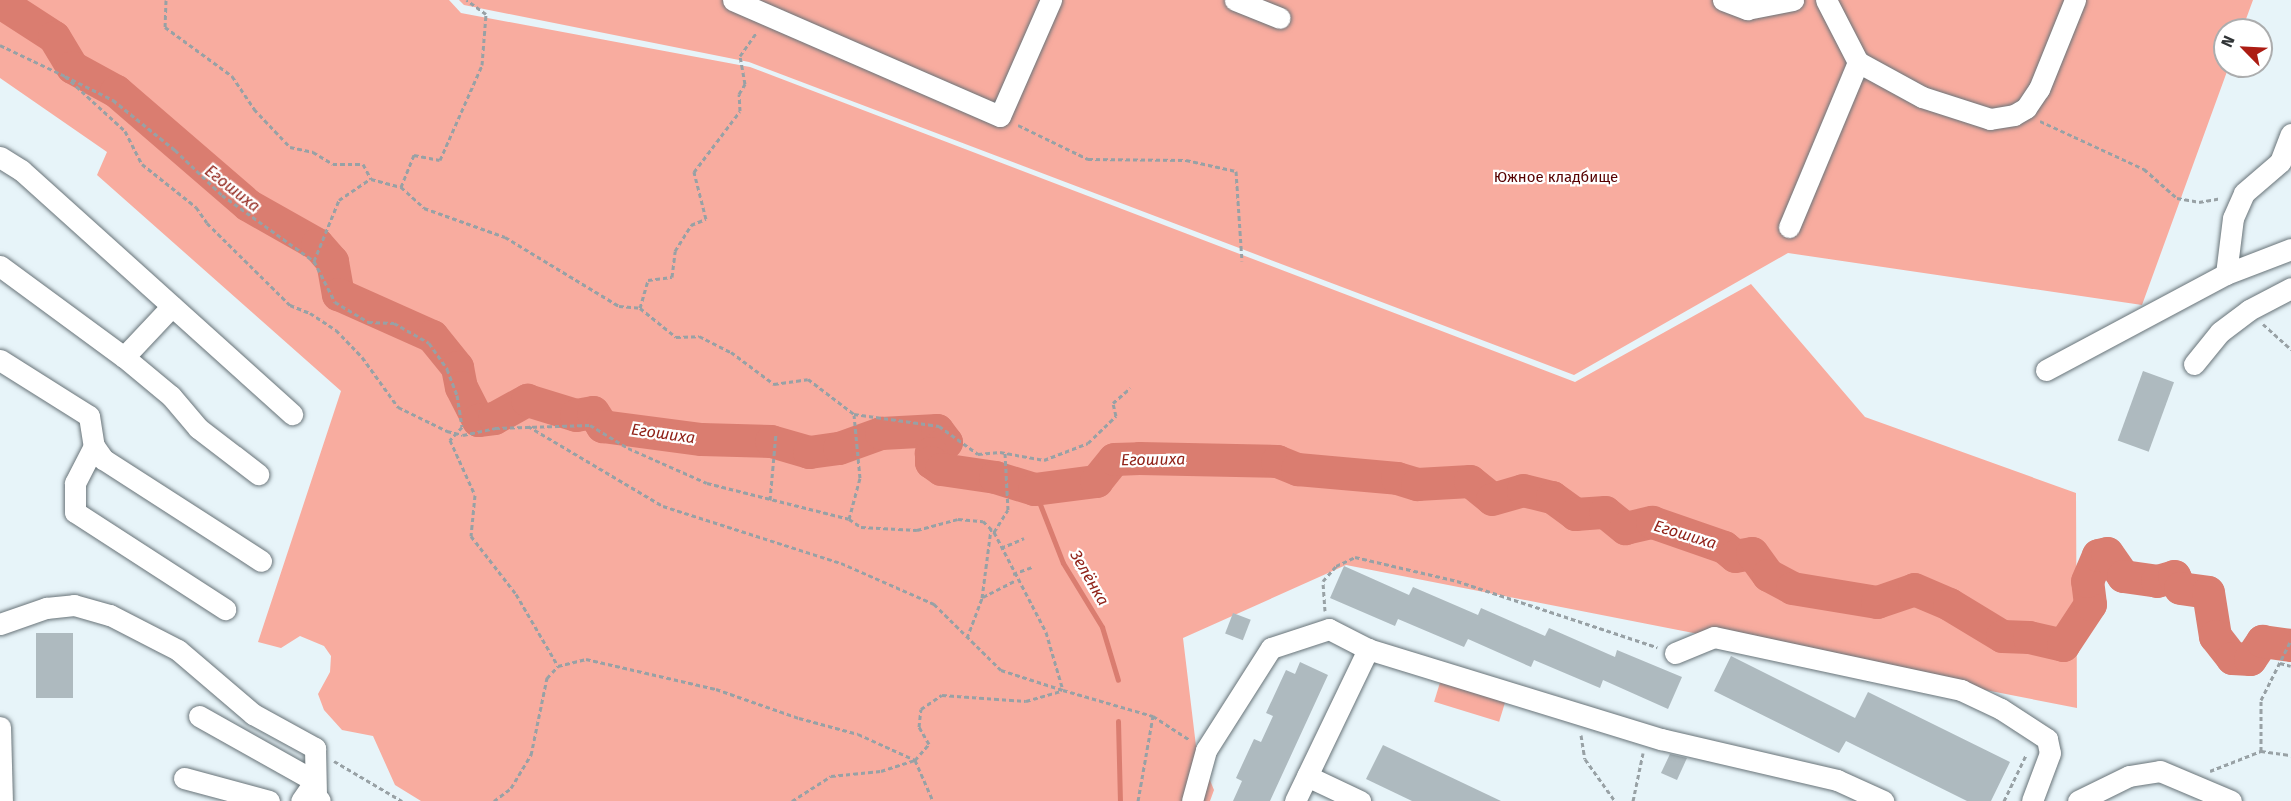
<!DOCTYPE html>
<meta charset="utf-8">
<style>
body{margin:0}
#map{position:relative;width:2291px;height:801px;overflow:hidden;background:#e7f4f9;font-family:"Fira Sans",sans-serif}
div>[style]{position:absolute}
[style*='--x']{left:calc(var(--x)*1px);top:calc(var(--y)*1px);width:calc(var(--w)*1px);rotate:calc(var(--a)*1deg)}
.green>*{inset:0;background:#f8ac9f;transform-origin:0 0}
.stream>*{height:5px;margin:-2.5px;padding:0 2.5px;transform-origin:2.5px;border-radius:2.5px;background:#da7d70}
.river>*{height:33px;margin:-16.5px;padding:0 16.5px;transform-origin:16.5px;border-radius:16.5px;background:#da7d70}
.building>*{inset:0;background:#aebabf;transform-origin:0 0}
.path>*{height:3px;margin-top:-1.5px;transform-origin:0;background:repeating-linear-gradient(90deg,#98a1a5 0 4.5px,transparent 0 7.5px)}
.roads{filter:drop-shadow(0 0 2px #687378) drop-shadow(0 0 2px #687378)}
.minor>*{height:21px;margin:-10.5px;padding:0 10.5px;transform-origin:10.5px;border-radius:10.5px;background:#fff}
.path-bridge>*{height:3px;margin-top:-1.5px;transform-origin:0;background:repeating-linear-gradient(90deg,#98a1a5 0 4.5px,transparent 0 7.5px)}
span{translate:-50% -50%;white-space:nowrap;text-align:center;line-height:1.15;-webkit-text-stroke:4.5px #fff;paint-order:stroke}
.park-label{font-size:15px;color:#570000}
.water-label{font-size:16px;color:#912319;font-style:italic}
.north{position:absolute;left:2213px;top:18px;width:60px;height:60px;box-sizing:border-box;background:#fff;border:2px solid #acadae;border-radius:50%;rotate:294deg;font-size:16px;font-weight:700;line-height:24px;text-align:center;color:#2f3335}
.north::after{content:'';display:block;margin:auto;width:21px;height:27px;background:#ac1c13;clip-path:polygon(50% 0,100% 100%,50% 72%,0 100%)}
</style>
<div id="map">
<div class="green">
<div style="clip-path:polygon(0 0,449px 0,461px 13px,750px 67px,1575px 382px,1751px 284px,1865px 417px,2076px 493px,2077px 708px,1346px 565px,1183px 638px,1196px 746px,1214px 790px,1210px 801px,421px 801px,395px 785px,373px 736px,342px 730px,324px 710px,318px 694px,330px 672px,331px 656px,324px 646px,300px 636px,281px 648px,258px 642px,341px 391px,97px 175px,107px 152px,0 78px)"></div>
<div style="clip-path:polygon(459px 0,2253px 0,2242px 30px,2225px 30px,2225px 66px,2229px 66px,2142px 305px,1788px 253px,1574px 375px,749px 62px,464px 5px)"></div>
<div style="left:1442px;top:676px;width:68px;height:27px;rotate:17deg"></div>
</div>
<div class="stream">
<div style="--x:1034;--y:489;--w:79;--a:68.6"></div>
<div style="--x:1063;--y:563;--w:75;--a:58.6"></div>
<div style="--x:1102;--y:627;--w:55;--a:73.2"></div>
<div style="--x:1118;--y:721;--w:80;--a:88.6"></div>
</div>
<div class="river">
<div style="--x:0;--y:2;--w:64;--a:32.9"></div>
<div style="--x:54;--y:37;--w:35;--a:59"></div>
<div style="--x:72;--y:67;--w:50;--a:28.6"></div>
<div style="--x:116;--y:91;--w:174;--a:40.8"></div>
<div style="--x:248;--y:205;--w:79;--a:29.5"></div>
<div style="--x:317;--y:244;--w:23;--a:49"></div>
<div style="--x:332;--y:261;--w:34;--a:80"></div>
<div style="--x:338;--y:294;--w:103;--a:24.1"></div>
<div style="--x:432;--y:336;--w:40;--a:51"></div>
<div style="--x:457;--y:367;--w:20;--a:79"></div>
<div style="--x:461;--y:387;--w:37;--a:63"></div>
<div style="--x:478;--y:420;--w:16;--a:-7"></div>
<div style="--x:494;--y:418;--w:38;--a:-29"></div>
<div style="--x:527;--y:400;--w:51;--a:17"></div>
<div style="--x:576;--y:415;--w:17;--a:-10"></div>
<div style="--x:593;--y:412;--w:17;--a:57"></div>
<div style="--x:602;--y:426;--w:100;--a:7.5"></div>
<div style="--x:701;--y:439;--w:70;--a:1.6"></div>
<div style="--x:771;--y:441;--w:40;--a:16"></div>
<div style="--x:809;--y:452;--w:30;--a:-8"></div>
<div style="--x:839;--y:448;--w:45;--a:-19.7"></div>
<div style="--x:881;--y:433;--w:56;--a:-3.1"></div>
<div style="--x:937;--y:430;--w:15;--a:53"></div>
<div style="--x:946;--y:442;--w:19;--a:144"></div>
<div style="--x:931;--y:453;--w:9;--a:90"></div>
<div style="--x:931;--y:462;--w:12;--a:35"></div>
<div style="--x:941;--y:469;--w:55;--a:8.4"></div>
<div style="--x:995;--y:477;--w:41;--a:17.1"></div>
<div style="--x:1034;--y:489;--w:63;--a:-7.4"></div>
<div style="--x:1096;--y:481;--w:28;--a:-51"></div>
<div style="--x:1114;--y:459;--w:25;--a:-2"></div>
<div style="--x:1139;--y:458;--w:138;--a:1.2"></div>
<div style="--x:1277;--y:461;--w:22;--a:22"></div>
<div style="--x:1297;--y:469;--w:100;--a:5.1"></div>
<div style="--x:1397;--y:478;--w:21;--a:17"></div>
<div style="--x:1417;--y:484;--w:53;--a:-3.2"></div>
<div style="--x:1470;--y:481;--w:28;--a:39"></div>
<div style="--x:1492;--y:499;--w:32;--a:-16"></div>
<div style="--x:1523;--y:490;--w:30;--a:14"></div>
<div style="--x:1552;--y:497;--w:29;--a:36"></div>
<div style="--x:1575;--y:514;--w:30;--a:-4"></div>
<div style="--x:1605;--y:512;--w:26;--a:39"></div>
<div style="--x:1625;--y:528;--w:28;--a:-13"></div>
<div style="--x:1652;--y:522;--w:76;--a:19.1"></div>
<div style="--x:1724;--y:547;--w:14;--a:39"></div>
<div style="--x:1735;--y:556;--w:17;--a:-10"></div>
<div style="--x:1752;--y:553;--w:27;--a:54"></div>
<div style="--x:1768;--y:575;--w:27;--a:28"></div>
<div style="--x:1792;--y:588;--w:86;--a:9.4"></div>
<div style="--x:1877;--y:602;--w:39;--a:-19"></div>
<div style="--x:1914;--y:589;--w:38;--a:23"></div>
<div style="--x:1949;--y:604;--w:62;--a:31.1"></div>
<div style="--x:2002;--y:636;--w:27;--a:2"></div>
<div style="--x:2029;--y:637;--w:35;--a:13"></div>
<div style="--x:2063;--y:645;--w:49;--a:-56.6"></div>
<div style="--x:2090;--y:604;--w:23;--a:-97"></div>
<div style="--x:2087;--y:581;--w:28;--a:-67"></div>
<div style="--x:2098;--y:555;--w:9;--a:-13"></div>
<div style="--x:2107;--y:553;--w:28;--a:55"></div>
<div style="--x:2123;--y:576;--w:34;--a:8"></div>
<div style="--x:2157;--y:581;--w:18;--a:-16"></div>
<div style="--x:2174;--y:576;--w:13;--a:63"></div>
<div style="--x:2180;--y:588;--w:28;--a:8"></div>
<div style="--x:2208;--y:592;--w:45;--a:81"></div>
<div style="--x:2215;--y:636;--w:28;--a:52"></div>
<div style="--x:2232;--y:658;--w:18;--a:3"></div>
<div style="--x:2250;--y:659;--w:22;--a:-56"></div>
<div style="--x:2262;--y:641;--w:29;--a:8"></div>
</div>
<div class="building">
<div style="left:2143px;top:371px;width:33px;height:74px;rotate:20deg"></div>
<div style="clip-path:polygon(1344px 566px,1409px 595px,1413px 587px,1478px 615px,1481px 608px,1545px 636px,1549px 628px,1615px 657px,1617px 650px,1682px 677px,1668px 709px,1603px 680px,1600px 688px,1534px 660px,1531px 667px,1468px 639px,1464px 647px,1398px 619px,1395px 626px,1330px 598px)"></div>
<div style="left:1233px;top:613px;width:19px;height:22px;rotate:21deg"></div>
<div style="left:36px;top:633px;width:37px;height:65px"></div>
<div style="clip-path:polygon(1731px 656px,1855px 718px,1868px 692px,2010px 762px,1991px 801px,1967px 801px,1846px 741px,1839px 753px,1714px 691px)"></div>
<div style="clip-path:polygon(1300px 662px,1328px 675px,1270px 801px,1233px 801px,1242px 781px,1236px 778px,1254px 739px,1261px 742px,1273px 716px,1266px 713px,1286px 670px,1295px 674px)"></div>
<div style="clip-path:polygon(1383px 745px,1501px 801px,1412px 801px,1366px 779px)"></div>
<div style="clip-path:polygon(1670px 754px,1687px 758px,1677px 780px,1661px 773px)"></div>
</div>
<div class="path">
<div style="--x:166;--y:0;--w:27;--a:92"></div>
<div style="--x:165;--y:27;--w:83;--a:36.2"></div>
<div style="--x:232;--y:76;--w:40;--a:56"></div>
<div style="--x:254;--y:109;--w:52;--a:46.5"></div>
<div style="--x:290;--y:147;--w:24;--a:12"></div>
<div style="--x:313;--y:152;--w:23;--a:31"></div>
<div style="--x:333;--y:164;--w:30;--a:0"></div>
<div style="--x:363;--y:164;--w:17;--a:62"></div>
<div style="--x:371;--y:179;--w:31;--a:15"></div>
<div style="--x:401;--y:187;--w:31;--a:42"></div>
<div style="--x:424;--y:208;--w:86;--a:19.7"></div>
<div style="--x:505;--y:237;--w:133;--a:31.2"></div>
<div style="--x:619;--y:306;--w:21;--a:5"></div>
<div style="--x:640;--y:308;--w:46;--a:38.9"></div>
<div style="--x:676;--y:337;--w:23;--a:-2"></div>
<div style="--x:699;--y:336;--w:36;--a:27"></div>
<div style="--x:731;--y:352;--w:54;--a:36.7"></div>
<div style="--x:774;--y:384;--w:34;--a:-8"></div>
<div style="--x:808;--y:379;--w:58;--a:37.3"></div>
<div style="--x:854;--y:414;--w:86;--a:8"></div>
<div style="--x:939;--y:426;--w:48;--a:35.7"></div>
<div style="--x:978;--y:454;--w:22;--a:-5"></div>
<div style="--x:1000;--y:452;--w:45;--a:10.3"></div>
<div style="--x:1044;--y:460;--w:47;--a:-21.1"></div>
<div style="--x:1088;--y:443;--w:39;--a:-44"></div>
<div style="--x:1116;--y:416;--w:13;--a:-103"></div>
<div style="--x:1113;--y:403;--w:23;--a:-41"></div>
<div style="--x:0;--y:45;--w:72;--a:25.5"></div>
<div style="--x:65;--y:76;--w:81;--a:42.5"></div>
<div style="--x:125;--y:131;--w:37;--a:63"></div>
<div style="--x:142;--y:164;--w:69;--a:38.5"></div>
<div style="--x:196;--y:207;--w:19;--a:55"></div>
<div style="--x:207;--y:223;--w:117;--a:44.7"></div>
<div style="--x:290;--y:305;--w:22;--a:22"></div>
<div style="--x:65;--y:76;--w:54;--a:26.6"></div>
<div style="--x:113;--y:100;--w:80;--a:38.9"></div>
<div style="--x:175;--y:150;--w:65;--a:43.8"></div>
<div style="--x:222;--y:195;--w:113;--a:35.7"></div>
<div style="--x:314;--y:261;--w:46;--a:62.9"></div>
<div style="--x:335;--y:302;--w:39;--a:31"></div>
<div style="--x:368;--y:322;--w:26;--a:2"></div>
<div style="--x:394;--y:323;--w:40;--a:29.7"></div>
<div style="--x:429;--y:343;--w:32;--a:55"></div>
<div style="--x:447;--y:369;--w:28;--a:69"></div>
<div style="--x:457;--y:395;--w:32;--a:81"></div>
<div style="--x:462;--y:427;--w:18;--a:133"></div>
<div style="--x:450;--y:440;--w:60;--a:65.6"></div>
<div style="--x:475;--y:495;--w:41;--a:95.6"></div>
<div style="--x:471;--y:536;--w:73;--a:52.2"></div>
<div style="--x:516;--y:594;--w:83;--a:59.7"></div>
<div style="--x:2040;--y:121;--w:115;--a:24.8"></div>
<div style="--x:2144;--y:169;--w:44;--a:41.3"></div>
<div style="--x:2177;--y:198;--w:22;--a:10"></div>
<div style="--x:2199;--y:202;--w:22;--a:-10"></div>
<div style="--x:1018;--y:125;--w:78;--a:25.9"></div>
<div style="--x:1088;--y:159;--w:98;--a:0.6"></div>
<div style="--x:1186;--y:160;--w:51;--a:12.4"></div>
<div style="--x:1236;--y:171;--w:90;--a:86.2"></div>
<div style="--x:401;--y:187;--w:35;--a:-68"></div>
<div style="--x:414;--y:155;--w:26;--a:11"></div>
<div style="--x:440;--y:160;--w:104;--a:-66.1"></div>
<div style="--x:482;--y:65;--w:51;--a:-85.5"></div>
<div style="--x:486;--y:14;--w:24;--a:-144"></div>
<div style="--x:314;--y:261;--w:66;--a:-67.7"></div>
<div style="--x:339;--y:200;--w:37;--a:-34"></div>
<div style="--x:640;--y:308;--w:29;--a:-74"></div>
<div style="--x:648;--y:280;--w:24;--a:-7"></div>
<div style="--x:672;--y:277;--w:26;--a:-83"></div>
<div style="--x:675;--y:251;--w:31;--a:-58"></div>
<div style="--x:691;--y:225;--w:16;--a:-22"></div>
<div style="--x:706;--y:219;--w:49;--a:-104.3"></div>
<div style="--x:694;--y:172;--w:76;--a:-53"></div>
<div style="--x:740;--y:111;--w:17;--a:-93"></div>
<div style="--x:739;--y:94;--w:12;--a:-59"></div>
<div style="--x:745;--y:84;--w:28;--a:-100"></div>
<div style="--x:740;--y:56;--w:29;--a:-55"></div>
<div style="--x:2263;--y:324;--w:38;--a:42"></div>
<div style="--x:528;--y:426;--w:157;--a:30.7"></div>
<div style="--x:663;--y:506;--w:187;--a:17.8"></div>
<div style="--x:841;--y:563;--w:102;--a:23.8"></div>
<div style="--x:934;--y:604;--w:94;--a:44.6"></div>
<div style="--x:1001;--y:670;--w:65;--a:17.9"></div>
<div style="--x:770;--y:500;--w:67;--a:-84.9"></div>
<div style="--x:849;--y:519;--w:42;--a:-75"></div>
<div style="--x:860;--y:478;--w:63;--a:-95.4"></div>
<div style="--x:994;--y:532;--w:26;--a:-58"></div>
<div style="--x:1008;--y:510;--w:57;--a:-93"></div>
<div style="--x:1001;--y:548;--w:25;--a:-23"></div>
<div style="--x:1013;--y:574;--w:20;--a:-20"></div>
<div style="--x:983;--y:597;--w:37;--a:-27"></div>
<div style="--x:1325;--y:611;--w:30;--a:-94"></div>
<div style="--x:1323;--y:581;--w:20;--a:-49"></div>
<div style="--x:1336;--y:566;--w:21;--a:-25"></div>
<div style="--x:1355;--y:557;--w:105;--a:13.2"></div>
<div style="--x:1457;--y:581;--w:211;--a:18.3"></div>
<div style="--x:967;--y:638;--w:43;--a:-69.4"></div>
<div style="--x:982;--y:598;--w:70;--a:-82.6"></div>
<div style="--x:2280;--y:663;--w:11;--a:15"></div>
<div style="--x:1581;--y:735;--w:24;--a:81"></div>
<div style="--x:1585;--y:759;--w:52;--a:54.5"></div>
<div style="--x:2261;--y:751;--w:51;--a:-90"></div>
<div style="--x:2261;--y:700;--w:67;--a:-63.4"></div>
<div style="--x:334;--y:761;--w:79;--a:30.5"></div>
<div style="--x:2210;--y:771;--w:55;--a:-21.4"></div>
<div style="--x:2261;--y:751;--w:30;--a:8"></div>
<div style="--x:494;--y:801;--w:21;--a:-37"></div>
<div style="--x:511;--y:788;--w:39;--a:-59"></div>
<div style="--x:531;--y:755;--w:79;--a:-78.3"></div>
<div style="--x:547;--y:678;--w:16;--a:-47"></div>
<div style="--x:558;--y:666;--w:29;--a:-14"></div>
<div style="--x:586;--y:659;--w:133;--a:13"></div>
<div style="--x:716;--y:689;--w:88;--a:19.3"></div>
<div style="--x:799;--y:718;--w:61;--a:15.2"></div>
<div style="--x:858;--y:734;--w:63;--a:24.5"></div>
<div style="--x:915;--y:760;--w:45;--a:66.3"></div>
<div style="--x:792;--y:801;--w:46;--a:-32.7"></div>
<div style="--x:831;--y:776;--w:50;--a:-5.7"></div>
<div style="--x:881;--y:771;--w:36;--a:-18"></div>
<div style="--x:915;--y:760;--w:21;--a:-49"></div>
<div style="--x:929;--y:744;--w:20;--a:-120"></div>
<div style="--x:919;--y:727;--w:18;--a:-84"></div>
<div style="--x:921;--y:709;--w:25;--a:-34"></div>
<div style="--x:942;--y:695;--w:84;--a:4.1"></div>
<div style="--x:1026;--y:701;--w:36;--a:-16"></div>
<div style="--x:1138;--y:801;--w:86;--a:-80"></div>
<div style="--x:1153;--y:716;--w:44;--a:33"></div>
<div style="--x:1633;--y:801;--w:49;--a:-78.2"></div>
<div style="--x:2004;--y:801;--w:51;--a:-64.4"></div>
</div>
<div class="roads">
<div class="minor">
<div style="--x:733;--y:0;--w:291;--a:23.5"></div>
<div style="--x:1000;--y:116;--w:127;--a:-66.3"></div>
<div style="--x:1235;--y:0;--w:48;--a:21.8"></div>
<div style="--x:1723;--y:0;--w:26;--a:21"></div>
<div style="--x:1747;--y:9;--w:47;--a:-11.1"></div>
<div style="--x:1826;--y:0;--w:70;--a:62.7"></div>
<div style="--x:1858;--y:62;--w:73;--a:28.7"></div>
<div style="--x:1922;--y:97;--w:71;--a:17.9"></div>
<div style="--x:1990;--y:119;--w:24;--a:-9"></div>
<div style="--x:2014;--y:115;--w:14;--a:-30"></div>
<div style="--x:2026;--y:108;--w:23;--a:-56"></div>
<div style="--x:2039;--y:89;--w:96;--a:-68"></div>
<div style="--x:0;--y:157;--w:25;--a:32"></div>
<div style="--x:21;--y:170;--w:365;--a:42"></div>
<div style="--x:1789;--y:227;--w:179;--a:-67.3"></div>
<div style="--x:0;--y:266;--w:154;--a:36.3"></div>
<div style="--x:124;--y:357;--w:61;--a:39.7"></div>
<div style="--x:171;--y:396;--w:42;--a:49.8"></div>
<div style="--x:198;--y:428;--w:76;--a:37.5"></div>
<div style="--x:2226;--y:274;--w:56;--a:-82.9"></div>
<div style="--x:2233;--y:218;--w:27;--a:-66"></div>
<div style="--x:2244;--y:193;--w:48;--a:-40.7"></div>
<div style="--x:2280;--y:162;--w:30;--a:-69"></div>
<div style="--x:124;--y:357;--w:70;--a:-46.7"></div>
<div style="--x:0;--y:360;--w:105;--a:32.2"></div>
<div style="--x:89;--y:416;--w:30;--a:81"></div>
<div style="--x:94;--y:446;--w:16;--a:55"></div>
<div style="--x:103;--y:459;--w:188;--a:32.8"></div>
<div style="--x:2194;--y:364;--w:41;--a:-50.9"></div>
<div style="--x:2220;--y:332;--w:36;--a:-37"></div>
<div style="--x:2249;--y:310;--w:47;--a:-27.6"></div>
<div style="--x:2046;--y:370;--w:204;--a:-28.1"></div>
<div style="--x:2226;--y:274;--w:70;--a:-21"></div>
<div style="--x:94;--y:446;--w:42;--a:117.2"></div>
<div style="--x:75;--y:483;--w:29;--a:90"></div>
<div style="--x:75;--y:512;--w:179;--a:32.9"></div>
<div style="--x:0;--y:624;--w:49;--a:-19.2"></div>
<div style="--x:46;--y:608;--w:28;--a:-6"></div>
<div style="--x:74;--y:605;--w:37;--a:16"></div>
<div style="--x:110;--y:615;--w:76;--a:27.2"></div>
<div style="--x:178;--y:650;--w:99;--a:40.5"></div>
<div style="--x:253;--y:714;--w:71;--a:28.7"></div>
<div style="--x:315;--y:748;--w:48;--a:88.8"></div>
<div style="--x:316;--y:796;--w:6;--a:51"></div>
<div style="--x:1675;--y:653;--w:42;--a:-22.3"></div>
<div style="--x:1714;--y:637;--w:253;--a:12.1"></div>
<div style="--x:1961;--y:690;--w:44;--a:25.4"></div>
<div style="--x:2001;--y:709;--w:55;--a:33.1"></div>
<div style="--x:2047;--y:739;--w:14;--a:78"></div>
<div style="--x:2050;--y:753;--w:51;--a:110.6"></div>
<div style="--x:199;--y:716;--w:133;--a:29.3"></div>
<div style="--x:315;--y:781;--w:24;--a:125"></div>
<div style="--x:0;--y:727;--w:74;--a:88.5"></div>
<div style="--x:1307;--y:776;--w:59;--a:25.3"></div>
<div style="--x:184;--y:778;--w:88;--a:15.1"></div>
<div style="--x:1192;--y:801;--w:53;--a:-74.6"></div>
<div style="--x:1206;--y:750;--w:121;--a:-57.5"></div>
<div style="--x:1271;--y:648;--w:61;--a:-18.1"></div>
<div style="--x:1329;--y:629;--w:44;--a:27.1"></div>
<div style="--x:1295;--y:801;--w:169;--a:-64.3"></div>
<div style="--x:1368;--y:649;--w:307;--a:17.1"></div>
<div style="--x:1661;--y:739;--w:181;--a:13.1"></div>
<div style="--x:1837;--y:780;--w:51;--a:24.5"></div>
<div style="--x:2078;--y:801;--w:57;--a:-26.1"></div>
<div style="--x:2129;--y:776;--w:31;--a:-9"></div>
<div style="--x:2160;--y:771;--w:77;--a:22.9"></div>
</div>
</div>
<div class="path-bridge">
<div style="--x:310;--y:313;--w:31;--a:33"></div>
<div style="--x:336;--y:330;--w:37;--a:46"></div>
<div style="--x:362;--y:357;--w:62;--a:54.2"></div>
<div style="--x:398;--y:407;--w:55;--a:26.1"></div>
<div style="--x:447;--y:431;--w:16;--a:14"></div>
<div style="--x:463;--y:435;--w:33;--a:-12"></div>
<div style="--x:495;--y:428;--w:95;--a:-1.8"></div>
<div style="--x:590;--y:425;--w:44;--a:31.2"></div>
<div style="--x:628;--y:448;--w:86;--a:23.9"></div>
<div style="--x:707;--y:483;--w:146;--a:14.2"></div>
<div style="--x:849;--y:519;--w:14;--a:34"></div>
<div style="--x:861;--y:527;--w:56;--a:3.1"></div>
<div style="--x:917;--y:530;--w:42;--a:-15"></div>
<div style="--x:958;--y:519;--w:25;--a:5"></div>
<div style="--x:983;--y:521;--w:16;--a:45"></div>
<div style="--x:994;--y:532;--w:113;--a:62.5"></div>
<div style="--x:1046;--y:632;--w:60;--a:73.7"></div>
<div style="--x:1063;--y:690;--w:94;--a:16.1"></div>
</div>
<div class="park-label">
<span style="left:1556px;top:178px">Южное кладбище</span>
</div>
<div class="water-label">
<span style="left:232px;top:189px;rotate:38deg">Егошиха</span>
<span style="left:663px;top:434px;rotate:8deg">Егошиха</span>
<span style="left:1153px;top:460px;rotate:-1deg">Егошиха</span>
<span style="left:1685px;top:535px;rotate:17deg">Егошиха</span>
<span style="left:1089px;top:578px;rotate:60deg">Зелёнка</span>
</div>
<div class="north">N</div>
</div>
